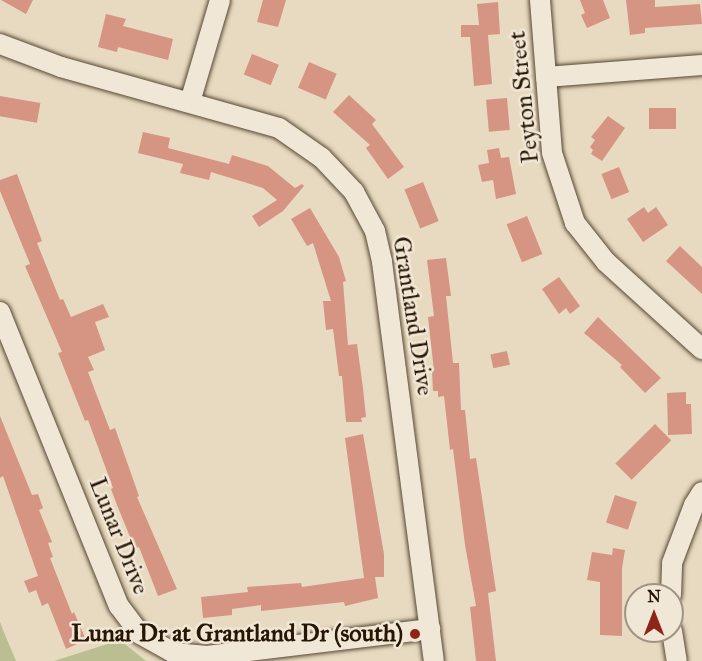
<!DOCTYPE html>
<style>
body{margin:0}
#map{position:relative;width:702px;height:661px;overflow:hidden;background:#e8dac1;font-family:"IM FELL Great Primer",serif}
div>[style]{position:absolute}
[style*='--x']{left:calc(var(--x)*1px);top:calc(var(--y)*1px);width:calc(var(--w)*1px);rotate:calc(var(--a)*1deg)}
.green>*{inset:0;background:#babe90}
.building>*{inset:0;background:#d69482;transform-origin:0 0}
.roads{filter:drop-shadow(0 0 2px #564732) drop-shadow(0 0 2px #564732)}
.minor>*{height:20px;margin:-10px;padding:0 10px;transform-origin:10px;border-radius:10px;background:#f0e7d7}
.dots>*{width:16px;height:16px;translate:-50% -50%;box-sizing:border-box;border:3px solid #f0e7d7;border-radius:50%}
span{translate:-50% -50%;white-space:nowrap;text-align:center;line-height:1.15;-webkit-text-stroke:5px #f0e7d7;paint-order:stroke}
.street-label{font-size:24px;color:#261602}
.poi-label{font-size:24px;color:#261602;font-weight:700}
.right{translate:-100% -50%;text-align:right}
.north{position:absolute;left:624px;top:583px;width:60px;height:60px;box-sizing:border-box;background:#f0e7d7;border:2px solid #9f9382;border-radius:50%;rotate:0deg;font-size:16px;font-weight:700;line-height:24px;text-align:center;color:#261602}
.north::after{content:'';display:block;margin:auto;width:21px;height:27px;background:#8f2418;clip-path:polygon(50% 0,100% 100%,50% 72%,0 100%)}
</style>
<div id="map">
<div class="green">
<div style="clip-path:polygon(0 622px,3px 630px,16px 661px,0 661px)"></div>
<div style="clip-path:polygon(120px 640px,146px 661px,54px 661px)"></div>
</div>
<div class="building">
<div style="clip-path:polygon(1px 0,33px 0,26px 14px)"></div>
<div style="clip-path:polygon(263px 0,286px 0,278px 27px,257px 22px)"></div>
<div style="clip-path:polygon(580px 0,603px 0,610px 18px,587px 28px,581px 15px,585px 13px)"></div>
<div style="clip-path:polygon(626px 0,655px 0,655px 7px,700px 4px,702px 24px,645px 28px,645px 33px,630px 35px)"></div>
<div style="clip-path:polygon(498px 2px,500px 34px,488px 35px,492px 84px,474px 86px,470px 37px,461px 37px,461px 25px,479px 25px,477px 4px)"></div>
<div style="clip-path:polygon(106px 14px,126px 19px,123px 26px,173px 39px,168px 60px,118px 47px,117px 52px,98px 47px)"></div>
<div style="left:252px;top:54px;width:29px;height:22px;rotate:22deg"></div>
<div style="left:309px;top:62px;width:30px;height:28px;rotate:23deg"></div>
<div style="clip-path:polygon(349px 95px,376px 120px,372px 124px,404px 167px,388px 179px,366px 148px,370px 145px,333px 112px)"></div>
<div style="left:0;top:96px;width:41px;height:20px;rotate:10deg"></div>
<div style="left:507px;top:98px;width:32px;height:21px;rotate:85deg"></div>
<div style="left:676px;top:108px;width:21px;height:27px;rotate:90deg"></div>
<div style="clip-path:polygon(608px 116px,625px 128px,602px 161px,591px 154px,593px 150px,590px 147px,595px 140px,591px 137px)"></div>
<div style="clip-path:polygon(143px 132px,170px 138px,168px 148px,229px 164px,232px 155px,268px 166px,295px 188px,302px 184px,304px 186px,283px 211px,259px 227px,252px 216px,277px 200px,263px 188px,211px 172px,209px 180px,180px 173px,183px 164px,138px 153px)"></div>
<div style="clip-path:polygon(499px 148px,501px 158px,509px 157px,516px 194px,496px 199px,493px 180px,482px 182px,478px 165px,489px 163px,487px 150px)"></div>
<div style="left:619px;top:167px;width:27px;height:19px;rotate:68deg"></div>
<div style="clip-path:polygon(17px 174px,42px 241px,37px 243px,60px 300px,63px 299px,71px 317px,103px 304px,109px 317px,95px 322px,105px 350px,88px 357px,94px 370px,88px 372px,110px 430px,115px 428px,139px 496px,137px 497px,177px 589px,158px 596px,139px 547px,135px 549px,117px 505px,111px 489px,113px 488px,88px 420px,85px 421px,58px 353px,62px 352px,25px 266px,30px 264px,0 191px,0 180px)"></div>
<div style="left:423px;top:182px;width:42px;height:20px;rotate:68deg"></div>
<div style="clip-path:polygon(644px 207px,648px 213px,656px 207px,668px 225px,643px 242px,627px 219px)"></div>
<div style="clip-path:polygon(310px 208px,339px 257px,346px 281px,343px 282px,348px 345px,357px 344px,363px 388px,366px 417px,361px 418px,362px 422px,346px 422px,342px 376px,339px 376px,333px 329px,326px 330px,323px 301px,331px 301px,313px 243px,307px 246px,291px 219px)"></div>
<div style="left:527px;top:216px;width:41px;height:22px;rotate:68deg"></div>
<div style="clip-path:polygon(680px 246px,702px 267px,702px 294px,666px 261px)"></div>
<div style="clip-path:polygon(446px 258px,451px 296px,446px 296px,453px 363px,459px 363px,461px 410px,465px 410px,470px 459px,476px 458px,496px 591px,488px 593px,496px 661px,476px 661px,470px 607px,476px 606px,465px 545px,453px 449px,450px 450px,444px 396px,438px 397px,438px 391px,433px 391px,432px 371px,434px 371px,428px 317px,434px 316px,427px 260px)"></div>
<div style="clip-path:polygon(559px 277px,580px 306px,570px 314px,566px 308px,559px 314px,542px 289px)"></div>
<div style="clip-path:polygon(598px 317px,661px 378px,645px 393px,620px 367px,622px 365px,584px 333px)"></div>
<div style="left:507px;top:351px;width:14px;height:17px;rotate:78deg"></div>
<div style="clip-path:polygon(686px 392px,686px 404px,691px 404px,692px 434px,668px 435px,667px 393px)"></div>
<div style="clip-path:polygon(0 416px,32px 495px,38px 494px,43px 508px,39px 510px,52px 542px,48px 543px,53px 557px,50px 558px,72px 614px,74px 612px,86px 640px,66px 649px,48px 603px,42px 606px,36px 590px,29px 593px,24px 581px,38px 576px,3px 476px,0 478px)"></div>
<div style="left:655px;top:424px;width:23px;height:56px;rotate:45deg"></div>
<div style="clip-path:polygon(363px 434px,384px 554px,384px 577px,375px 577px,378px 598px,345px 606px,344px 602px,261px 611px,261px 605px,232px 609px,232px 615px,203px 618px,201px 597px,248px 592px,247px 587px,301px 583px,302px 587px,364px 578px,345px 438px)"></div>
<div style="left:615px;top:495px;width:23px;height:29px;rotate:18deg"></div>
<div style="clip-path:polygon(613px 548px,625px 550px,622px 568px,622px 636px,600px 635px,600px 582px,587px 580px,592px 552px,612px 555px)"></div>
</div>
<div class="roads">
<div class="minor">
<div style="--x:540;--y:0;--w:153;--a:85.5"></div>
<div style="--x:552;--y:153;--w:74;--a:71.8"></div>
<div style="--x:575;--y:223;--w:50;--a:51.5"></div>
<div style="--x:606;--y:262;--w:130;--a:42.2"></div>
<div style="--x:0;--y:44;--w:65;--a:20.7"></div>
<div style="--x:61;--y:67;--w:226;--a:15.6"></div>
<div style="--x:279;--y:128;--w:52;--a:34.9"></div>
<div style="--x:322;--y:158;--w:47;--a:46.7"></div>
<div style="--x:354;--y:192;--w:44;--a:61.7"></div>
<div style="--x:375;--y:231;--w:32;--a:77"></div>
<div style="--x:382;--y:262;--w:402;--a:82.6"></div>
<div style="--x:546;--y:77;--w:156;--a:-4.4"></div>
<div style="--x:190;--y:102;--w:106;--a:-73.6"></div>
<div style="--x:0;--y:312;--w:317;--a:68"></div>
<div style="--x:119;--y:606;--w:35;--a:53"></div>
<div style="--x:140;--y:634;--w:39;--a:29"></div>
<div style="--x:174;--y:653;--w:33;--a:5"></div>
<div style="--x:207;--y:656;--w:225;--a:-6.9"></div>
<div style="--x:671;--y:595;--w:32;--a:-88"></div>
<div style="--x:672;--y:563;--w:62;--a:-69.2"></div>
<div style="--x:694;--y:505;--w:15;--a:-58"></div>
<div style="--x:672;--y:631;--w:30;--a:81"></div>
</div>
</div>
<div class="dots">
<div style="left:415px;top:634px;background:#8f2418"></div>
</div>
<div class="street-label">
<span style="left:524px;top:97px;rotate:-96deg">Peyton Street</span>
<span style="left:413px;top:316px;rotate:81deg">Grantland Drive</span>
<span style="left:119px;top:536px;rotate:68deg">Lunar Drive</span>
</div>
<div class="poi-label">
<span class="right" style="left:403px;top:634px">Lunar Dr at Grantland Dr (south)</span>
</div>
<div class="north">N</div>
</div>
